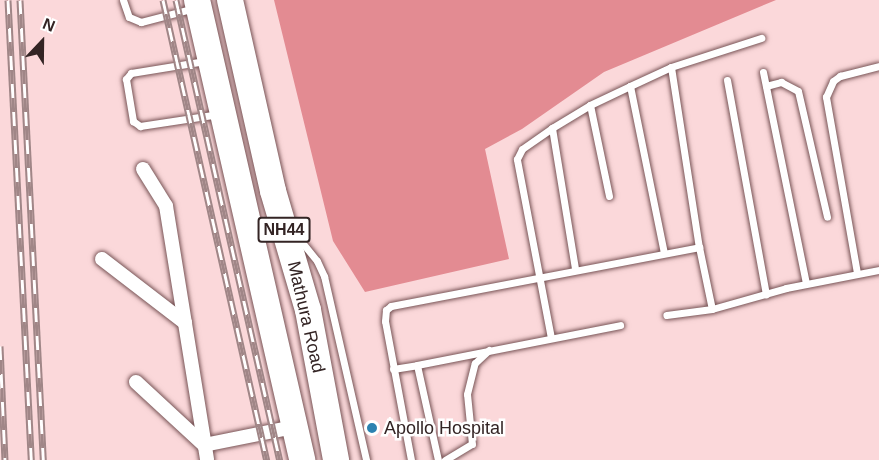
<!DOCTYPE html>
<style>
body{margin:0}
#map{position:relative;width:879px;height:460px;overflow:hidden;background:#fbd8da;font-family:Helvetica,sans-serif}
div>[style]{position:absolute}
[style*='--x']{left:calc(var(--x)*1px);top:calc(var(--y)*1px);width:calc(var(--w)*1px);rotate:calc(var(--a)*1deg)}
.forest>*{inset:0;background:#e38b92}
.roads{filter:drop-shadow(0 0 2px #785456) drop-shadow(0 0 2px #785456)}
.lane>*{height:7px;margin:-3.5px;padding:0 3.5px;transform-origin:3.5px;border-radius:3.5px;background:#fff}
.street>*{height:14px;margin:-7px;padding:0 7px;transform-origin:7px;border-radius:7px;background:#fff}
.highway>*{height:26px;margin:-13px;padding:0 13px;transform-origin:13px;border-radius:13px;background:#fff}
.rail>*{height:7px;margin-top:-3.5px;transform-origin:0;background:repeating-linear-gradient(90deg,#fff 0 14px,#a08687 0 28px);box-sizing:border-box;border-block:2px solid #a08687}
.dots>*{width:16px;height:16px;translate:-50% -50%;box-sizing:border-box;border:3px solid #fff;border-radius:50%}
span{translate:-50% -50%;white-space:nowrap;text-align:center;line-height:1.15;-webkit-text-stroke:5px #fff;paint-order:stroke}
.shield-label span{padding:2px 4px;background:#fff;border:2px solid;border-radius:4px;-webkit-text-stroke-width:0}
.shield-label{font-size:16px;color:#332424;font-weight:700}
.street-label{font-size:18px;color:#332424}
.poi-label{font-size:18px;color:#332424}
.left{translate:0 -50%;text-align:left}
.north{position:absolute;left:12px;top:12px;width:60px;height:60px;-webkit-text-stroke:4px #fff;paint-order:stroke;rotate:22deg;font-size:16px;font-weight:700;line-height:24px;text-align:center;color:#332424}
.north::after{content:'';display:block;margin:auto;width:21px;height:27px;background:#332424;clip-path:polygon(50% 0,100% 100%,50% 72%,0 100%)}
</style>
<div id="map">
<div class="forest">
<div style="clip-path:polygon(274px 0,776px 0,604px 72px,522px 129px,485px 149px,509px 259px,365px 292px,333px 241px)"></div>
</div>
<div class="roads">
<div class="lane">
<div style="--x:123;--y:0;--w:18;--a:71"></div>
<div style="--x:129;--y:17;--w:13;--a:23"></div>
<div style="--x:141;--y:22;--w:56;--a:-14.5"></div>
<div style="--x:205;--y:61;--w:75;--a:170.8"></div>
<div style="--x:131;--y:73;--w:8;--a:130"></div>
<div style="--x:126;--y:79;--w:43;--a:80.5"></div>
<div style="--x:133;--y:121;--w:9;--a:36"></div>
<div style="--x:140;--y:126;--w:80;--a:-8.6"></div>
<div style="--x:671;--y:67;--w:95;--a:-17.9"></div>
<div style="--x:763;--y:72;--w:216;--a:78.5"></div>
<div style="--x:727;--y:80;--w:218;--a:79.7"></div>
<div style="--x:630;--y:86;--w:45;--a:-24.9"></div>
<div style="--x:671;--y:67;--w:182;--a:81.2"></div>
<div style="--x:766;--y:86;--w:16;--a:-15"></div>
<div style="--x:781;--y:82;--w:19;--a:28"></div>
<div style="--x:798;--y:91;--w:129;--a:77"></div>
<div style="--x:590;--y:105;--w:44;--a:-25.4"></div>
<div style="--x:630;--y:86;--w:170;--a:78.5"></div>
<div style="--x:552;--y:128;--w:44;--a:-31.2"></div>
<div style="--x:590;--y:105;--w:93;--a:78.2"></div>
<div style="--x:296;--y:235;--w:33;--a:51"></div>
<div style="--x:317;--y:261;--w:17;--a:65"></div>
<div style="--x:324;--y:276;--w:189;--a:77.1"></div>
<div style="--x:857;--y:273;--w:179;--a:-100"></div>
<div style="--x:826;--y:97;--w:17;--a:-66"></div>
<div style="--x:833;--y:81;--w:9;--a:-36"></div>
<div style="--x:840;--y:76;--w:40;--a:-14.4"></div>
<div style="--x:712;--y:309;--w:77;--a:-15.8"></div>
<div style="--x:786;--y:288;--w:95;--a:-11"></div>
<div style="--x:551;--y:338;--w:182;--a:-100.8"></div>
<div style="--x:517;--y:159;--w:11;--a:-63"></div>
<div style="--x:522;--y:149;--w:37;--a:-35"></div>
<div style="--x:552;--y:128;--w:143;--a:80.7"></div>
<div style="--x:393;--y:369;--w:24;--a:-9"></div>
<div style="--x:411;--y:460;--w:141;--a:-100.6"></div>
<div style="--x:385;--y:321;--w:11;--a:-85"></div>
<div style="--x:386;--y:310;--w:6;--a:-39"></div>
<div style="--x:391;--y:306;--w:314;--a:-10.8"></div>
<div style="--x:699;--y:247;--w:63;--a:78.2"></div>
<div style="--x:712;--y:309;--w:46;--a:172.6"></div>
<div style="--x:438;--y:460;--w:97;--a:-102.5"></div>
<div style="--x:417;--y:365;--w:207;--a:-11.1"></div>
<div style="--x:445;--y:460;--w:31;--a:-31"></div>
<div style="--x:472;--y:444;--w:50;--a:-95.7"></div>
<div style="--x:467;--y:394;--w:32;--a:-76"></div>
<div style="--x:475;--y:363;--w:19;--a:-43"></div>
</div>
<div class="street">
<div style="--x:143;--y:169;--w:44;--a:58.1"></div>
<div style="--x:166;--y:206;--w:257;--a:80.8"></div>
<div style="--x:102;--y:259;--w:105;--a:37.6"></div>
<div style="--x:136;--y:382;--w:93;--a:42.8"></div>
<div style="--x:204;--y:445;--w:92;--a:-11.3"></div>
</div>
<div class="highway">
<div style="--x:197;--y:0;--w:472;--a:77.1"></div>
<div style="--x:230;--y:0;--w:196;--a:77.3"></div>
<div style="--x:273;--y:191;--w:124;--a:73.6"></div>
<div style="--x:308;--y:310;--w:153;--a:79.4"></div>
</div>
</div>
<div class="rail">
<div style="--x:8;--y:0;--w:461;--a:87.1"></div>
<div style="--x:20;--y:0;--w:461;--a:87.1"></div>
<div style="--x:163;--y:0;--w:472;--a:77.3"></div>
<div style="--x:176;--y:0;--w:472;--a:77.3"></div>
<div style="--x:0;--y:346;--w:114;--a:87.5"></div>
</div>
<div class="dots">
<div style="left:372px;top:428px;background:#2c82b1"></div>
</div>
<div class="shield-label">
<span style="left:284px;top:230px">NH44</span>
</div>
<div class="street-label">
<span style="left:306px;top:317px;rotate:77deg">Mathura Road</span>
</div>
<div class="poi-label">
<span class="left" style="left:384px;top:428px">Apollo Hospital</span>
</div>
<div class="north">N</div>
</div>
